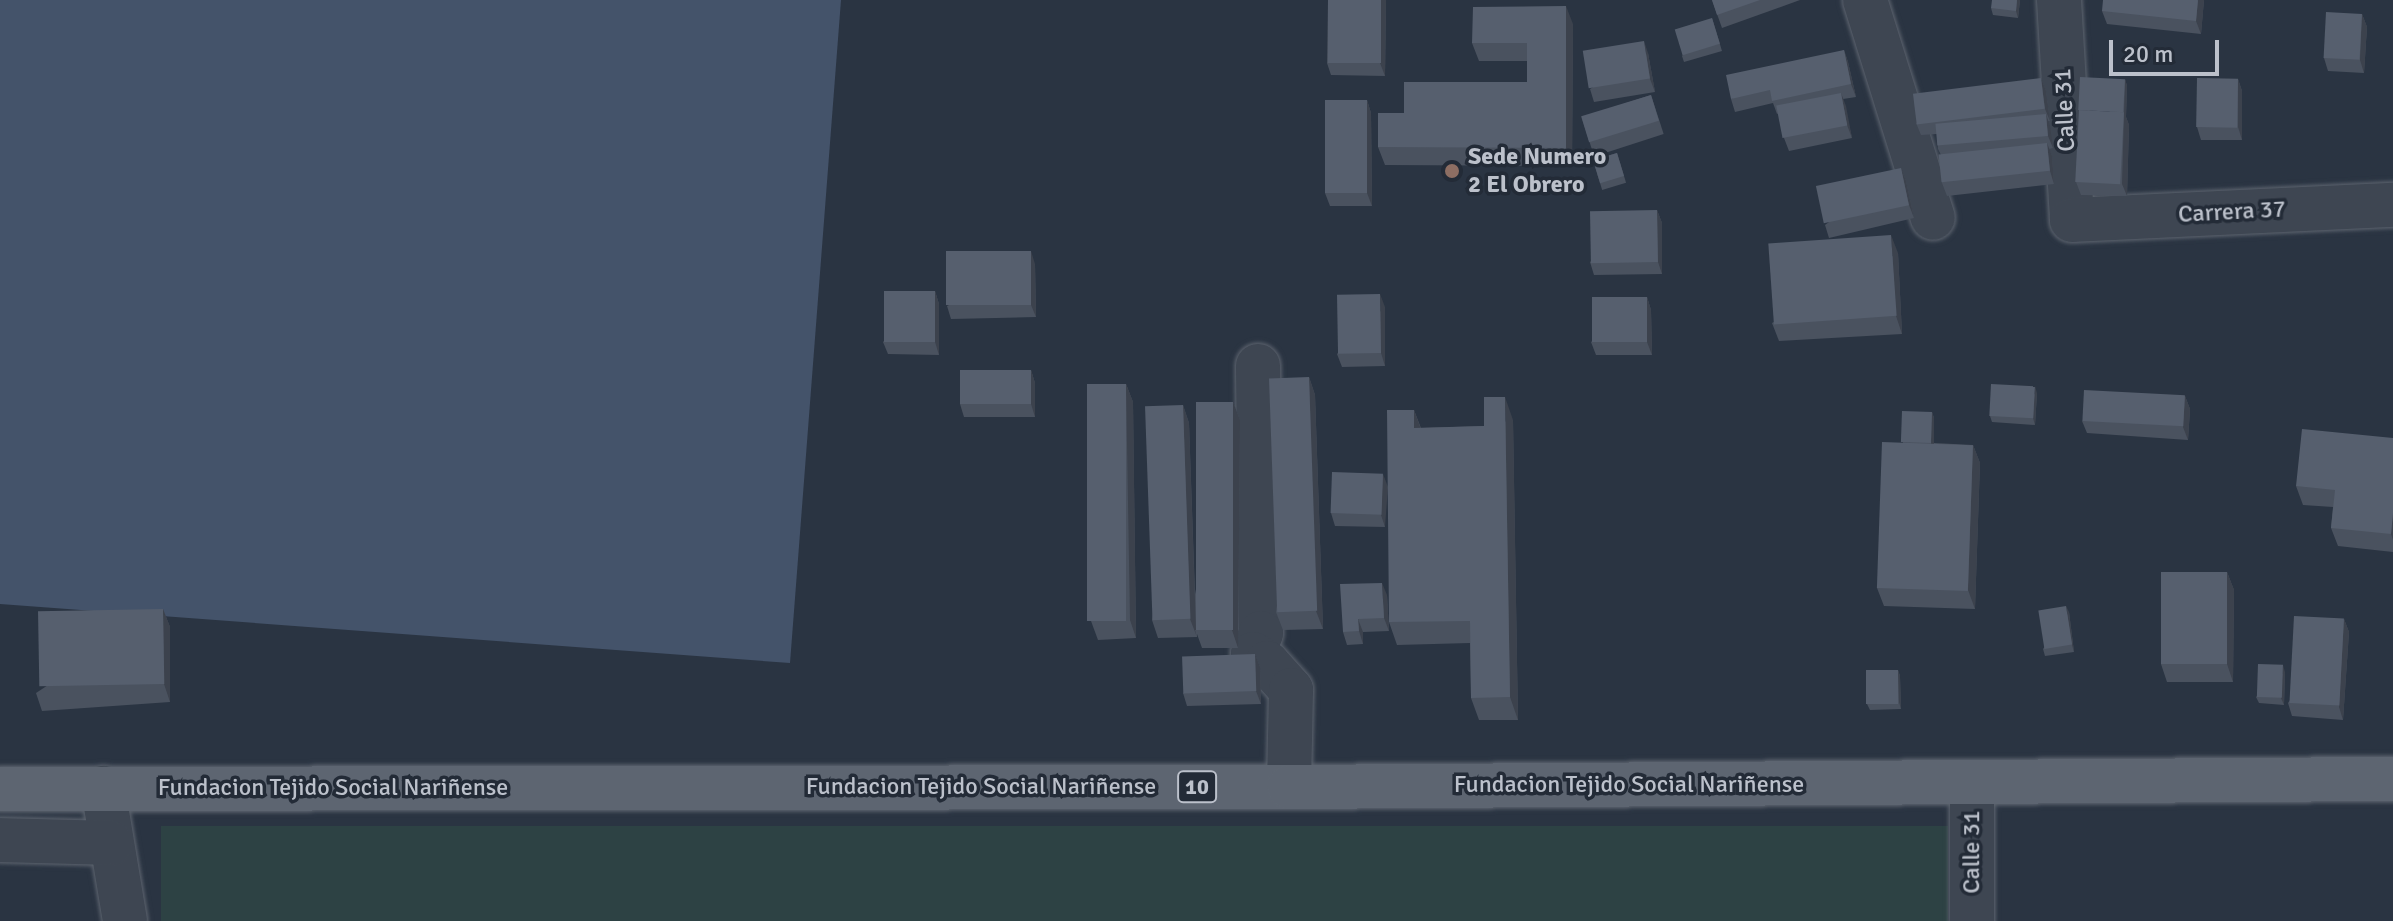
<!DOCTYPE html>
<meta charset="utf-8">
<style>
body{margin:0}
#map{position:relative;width:2393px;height:921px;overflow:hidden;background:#2a3442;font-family:Signika,sans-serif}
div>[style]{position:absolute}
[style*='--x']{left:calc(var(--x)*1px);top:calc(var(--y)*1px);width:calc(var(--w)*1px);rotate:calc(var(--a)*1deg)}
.green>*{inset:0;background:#2d4244;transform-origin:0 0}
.water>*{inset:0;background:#44536a}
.roads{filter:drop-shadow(0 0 2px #5d646f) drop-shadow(0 0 2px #5d646f)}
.minor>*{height:44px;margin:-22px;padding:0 22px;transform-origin:22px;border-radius:22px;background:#3e4652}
.major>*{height:44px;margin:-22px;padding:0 22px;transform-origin:22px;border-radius:22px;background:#5d6571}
.wall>*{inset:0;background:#4a525f;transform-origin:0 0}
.shaded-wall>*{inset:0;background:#3c424d}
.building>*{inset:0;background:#565f6e;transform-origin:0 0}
.dots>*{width:22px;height:22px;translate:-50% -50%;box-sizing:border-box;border:4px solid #232b37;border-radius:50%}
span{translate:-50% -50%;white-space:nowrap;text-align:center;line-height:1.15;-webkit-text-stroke:7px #232b37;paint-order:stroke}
.shield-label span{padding:2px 6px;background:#232b37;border:2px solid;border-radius:6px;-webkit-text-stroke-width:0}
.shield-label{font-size:22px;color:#bcc1cb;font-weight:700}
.street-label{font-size:24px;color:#bcc1cb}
.poi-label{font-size:24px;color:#bcc1cb;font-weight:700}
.left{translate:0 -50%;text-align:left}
.scale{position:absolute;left:2109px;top:40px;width:110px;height:36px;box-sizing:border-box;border:4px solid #bcc1cb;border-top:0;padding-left:10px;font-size:24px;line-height:28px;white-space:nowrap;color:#bcc1cb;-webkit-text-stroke:6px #232b37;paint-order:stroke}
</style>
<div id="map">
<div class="green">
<div style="left:161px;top:826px;width:1787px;height:96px"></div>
</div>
<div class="water">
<div style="clip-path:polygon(0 0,841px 0,790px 663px,0 604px)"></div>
</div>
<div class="roads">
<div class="minor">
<div style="--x:1865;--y:0;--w:228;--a:72.7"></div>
<div style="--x:2059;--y:0;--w:220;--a:86.6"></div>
<div style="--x:2072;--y:220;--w:321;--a:-2.7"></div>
<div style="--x:1258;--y:366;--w:267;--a:89.4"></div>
<div style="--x:1261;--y:633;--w:22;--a:111"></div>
<div style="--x:1253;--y:654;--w:17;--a:33"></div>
<div style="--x:1267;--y:663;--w:36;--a:48"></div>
<div style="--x:1291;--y:690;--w:97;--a:91.2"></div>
<div style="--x:1972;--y:784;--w:137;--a:90"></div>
<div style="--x:103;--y:788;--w:135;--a:80.6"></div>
<div style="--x:0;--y:840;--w:111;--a:1.5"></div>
</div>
<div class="major">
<div style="--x:0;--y:789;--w:1289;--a:-0.09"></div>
<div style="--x:1289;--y:787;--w:1104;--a:-0.42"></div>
</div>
</div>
<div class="wall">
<div style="clip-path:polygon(1328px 0,1386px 0,1385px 76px,1331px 75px,1327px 63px)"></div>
<div style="clip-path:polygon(1712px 0,1800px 0,1722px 28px)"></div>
<div style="clip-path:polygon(2020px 0,2018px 18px,1993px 15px,1991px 8px)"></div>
<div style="clip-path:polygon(2204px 0,2201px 34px,2107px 24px,2102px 11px)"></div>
<div style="clip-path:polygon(2362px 14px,2367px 27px,2364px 73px,2328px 71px,2324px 58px)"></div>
<div style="clip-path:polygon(1712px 18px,1722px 51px,1684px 62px,1682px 56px)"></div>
<div style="clip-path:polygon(1573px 24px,1572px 166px,1385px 165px,1378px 147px,1404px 113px,1527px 82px,1527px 61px,1479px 61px,1472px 43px)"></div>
<div style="clip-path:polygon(1844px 50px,1848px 62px,1856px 97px,1843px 99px,1852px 138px,1789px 151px,1784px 138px,1779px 113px,1777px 114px,1773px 103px,1735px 112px,1731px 99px)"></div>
<div style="clip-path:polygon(1648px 53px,1655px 92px,1594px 102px,1590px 89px)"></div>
<div style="clip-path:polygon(2041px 78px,2046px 91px,2050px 121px,2048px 121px,2053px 148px,2049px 149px,2052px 156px,2054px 184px,1947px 196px,1942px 183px,1941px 155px,1938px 149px,1937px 134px,1921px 135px,1916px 123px)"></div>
<div style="clip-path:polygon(2125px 79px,2127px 86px,2126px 117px,2129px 125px,2127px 196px,2081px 195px,2076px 182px)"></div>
<div style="clip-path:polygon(2238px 79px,2242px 91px,2242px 140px,2201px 140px,2197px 127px)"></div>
<div style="left:1651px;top:95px;width:41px;height:73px;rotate:72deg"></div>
<div style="clip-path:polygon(1367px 100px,1371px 113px,1372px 206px,1330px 206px,1325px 193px)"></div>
<div style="left:1617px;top:153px;width:31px;height:25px;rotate:73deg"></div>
<div style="clip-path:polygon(1901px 168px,1906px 181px,1914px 218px,1829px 238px,1825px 225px)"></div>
<div style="clip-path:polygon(1657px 210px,1662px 223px,1662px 274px,1594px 275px,1590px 262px)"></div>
<div style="clip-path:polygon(1898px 253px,1902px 334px,1779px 341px,1772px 323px)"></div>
<div style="clip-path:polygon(1035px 264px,1036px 317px,951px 319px,947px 306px)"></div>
<div style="clip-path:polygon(935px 291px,939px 304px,939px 355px,888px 354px,883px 342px)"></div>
<div style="clip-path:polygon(1647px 297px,1651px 310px,1652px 355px,1596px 355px,1591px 342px)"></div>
<div style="clip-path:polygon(1385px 307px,1385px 366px,1342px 367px,1337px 354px)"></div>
<div style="clip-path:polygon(1031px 370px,1035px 383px,1035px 417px,964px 417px,960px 404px)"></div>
<div style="clip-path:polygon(1309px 377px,1315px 395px,1323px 629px,1283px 630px,1276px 612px)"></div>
<div style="clip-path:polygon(1126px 384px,1133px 402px,1136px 638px,1098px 640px,1091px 621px)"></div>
<div style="clip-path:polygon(2037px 393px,2035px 425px,1992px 422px,1990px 416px)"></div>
<div style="clip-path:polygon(2185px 396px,2190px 409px,2188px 440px,2087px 433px,2082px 421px)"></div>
<div style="clip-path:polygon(1233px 402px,1240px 420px,1238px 648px,1202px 648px,1197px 634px,1197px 637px,1158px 638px,1152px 620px,1183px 405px,1189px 423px,1195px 594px)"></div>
<div style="clip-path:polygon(1414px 410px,1421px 428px,1484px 426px,1513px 420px,1518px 720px,1479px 720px,1471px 698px,1470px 643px,1397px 645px,1389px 622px)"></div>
<div style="clip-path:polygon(1932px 412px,1934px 418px,1934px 443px,1973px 445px,1980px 463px,1975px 609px,1884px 606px,1877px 588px,1903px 442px)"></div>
<div style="clip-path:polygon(2393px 438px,2393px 552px,2338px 546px,2331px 528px,2333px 507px,2303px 505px,2296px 486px)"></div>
<div style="clip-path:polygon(1383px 474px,1385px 527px,1335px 526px,1331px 513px)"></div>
<div style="clip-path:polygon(2227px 572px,2234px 590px,2233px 682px,2167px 682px,2161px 664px)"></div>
<div style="clip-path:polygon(1387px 595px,1389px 631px,1363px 632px,1363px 644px,1347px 645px,1343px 632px)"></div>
<div style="clip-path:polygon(163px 609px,170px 627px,170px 702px,42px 711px,36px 693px)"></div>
<div style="clip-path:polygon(2069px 612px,2074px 652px,2045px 656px,2043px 649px)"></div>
<div style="clip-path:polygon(2344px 619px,2349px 632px,2343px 720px,2292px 716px,2288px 703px)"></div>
<div style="clip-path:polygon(1255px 654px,1260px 667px,1261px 704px,1187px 706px,1183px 693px)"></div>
<div style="clip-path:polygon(1898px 670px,1900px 676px,1901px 709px,1870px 710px,1867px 704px)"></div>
<div style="clip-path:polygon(2285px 672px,2284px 705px,2259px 703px,2256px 697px)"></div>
</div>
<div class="shaded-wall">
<div style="clip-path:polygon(1381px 0,1386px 0,1385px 76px,1380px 63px)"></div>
<div style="clip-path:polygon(2017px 0,2020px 0,2018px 18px,2016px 11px)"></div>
<div style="clip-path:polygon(2198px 0,2204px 0,2201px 34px,2196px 21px)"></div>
<div style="clip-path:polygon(1566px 6px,1573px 24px,1572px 166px,1566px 148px)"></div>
<div style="clip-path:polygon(2362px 14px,2367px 27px,2364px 73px,2360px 60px)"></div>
<div style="clip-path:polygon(1644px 41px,1648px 53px,1655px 92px,1650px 79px)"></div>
<div style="clip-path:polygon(1844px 50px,1848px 62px,1856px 97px,1851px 84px)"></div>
<div style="clip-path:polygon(2041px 78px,2046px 91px,2050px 121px,2045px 109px)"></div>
<div style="clip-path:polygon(2125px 79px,2127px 86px,2126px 117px,2129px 125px,2127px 196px,2122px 184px)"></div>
<div style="clip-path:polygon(2238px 79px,2242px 91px,2242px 140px,2238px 127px)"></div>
<div style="clip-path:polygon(1841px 93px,1846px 106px,1852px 138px,1847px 125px)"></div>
<div style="clip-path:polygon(1367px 100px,1371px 113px,1372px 206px,1367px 193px)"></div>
<div style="clip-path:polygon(2046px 114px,2050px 126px,2053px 148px,2048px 136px)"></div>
<div style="clip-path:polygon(2047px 143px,2052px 156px,2054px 184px,2050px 171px)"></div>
<div style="clip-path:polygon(1901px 168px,1906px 181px,1914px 218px,1909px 205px)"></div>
<div style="clip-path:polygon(1657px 210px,1662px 223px,1662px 274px,1658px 262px)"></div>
<div style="clip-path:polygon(1891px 235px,1898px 253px,1902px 334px,1896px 316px)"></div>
<div style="clip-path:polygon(1031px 251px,1035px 264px,1036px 317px,1031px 305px)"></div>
<div style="clip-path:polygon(935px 291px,939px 304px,939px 355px,935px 342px)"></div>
<div style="clip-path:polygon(1380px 294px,1385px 307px,1385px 366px,1381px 353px)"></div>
<div style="clip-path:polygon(1647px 297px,1651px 310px,1652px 355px,1647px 342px)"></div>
<div style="clip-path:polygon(1031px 370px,1035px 383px,1035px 417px,1031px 404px)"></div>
<div style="clip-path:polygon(1309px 377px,1315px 395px,1323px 629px,1316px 611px)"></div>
<div style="clip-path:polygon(1126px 384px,1133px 402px,1136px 638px,1130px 620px)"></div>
<div style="clip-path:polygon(2035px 386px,2037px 393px,2035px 425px,2033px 418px)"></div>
<div style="clip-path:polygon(2185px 396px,2190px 409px,2188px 440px,2183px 427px)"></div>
<div style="clip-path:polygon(1505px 397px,1513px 420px,1518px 720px,1510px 697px)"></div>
<div style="clip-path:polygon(1233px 402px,1240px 420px,1238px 648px,1232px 630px)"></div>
<div style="clip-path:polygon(1183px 405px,1189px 423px,1196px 630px,1195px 630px,1197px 637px,1190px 619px)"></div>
<div style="clip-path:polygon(1414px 410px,1422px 432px,1414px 428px)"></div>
<div style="clip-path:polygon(1932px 412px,1934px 418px,1934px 452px,1931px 446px)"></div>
<div style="clip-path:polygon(1973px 445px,1980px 463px,1975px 609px,1968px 590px)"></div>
<div style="clip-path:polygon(1383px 474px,1388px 487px,1385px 527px,1381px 515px)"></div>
<div style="clip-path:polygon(2393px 513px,2393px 540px,2391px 534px)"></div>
<div style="clip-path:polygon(2227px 572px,2234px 590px,2233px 682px,2227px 664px)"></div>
<div style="clip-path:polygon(1382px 583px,1387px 595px,1389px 631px,1384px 618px)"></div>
<div style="clip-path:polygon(2066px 606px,2069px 612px,2074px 652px,2072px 645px)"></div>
<div style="clip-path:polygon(163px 609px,170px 627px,170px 702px,164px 684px)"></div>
<div style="clip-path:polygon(1358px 619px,1363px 632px,1363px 644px,1359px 631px)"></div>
<div style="clip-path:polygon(2344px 619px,2349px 632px,2343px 720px,2339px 707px)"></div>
<div style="clip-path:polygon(1255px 654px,1260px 667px,1261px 704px,1256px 691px)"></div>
<div style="clip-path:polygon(2283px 665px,2285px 672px,2284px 705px,2281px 698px)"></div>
<div style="clip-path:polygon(1898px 670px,1900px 676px,1901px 709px,1899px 702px)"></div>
</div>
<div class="building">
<div style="left:1328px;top:0;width:53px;height:63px"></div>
<div style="clip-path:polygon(1712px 0,1760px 0,1717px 15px)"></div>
<div style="clip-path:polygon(1992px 0,2017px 0,2016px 11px,1991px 8px)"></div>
<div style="clip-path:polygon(2103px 0,2198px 0,2196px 21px,2102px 11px)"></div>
<div style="clip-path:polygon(1566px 6px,1566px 148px,1378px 147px,1378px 113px,1404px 113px,1404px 82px,1527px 82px,1527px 43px,1472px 43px,1473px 7px)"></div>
<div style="left:2326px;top:12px;width:36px;height:46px;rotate:3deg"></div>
<div style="left:1712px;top:18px;width:27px;height:39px;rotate:73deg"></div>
<div style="left:1644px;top:41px;width:38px;height:62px;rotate:81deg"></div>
<div style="clip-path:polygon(1844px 50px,1851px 84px,1772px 101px,1770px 90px,1731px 99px,1726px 75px)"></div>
<div style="left:2080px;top:77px;width:45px;height:33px;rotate:3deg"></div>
<div style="left:2041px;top:78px;width:31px;height:129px;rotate:83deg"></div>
<div style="left:2197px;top:78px;width:41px;height:49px;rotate:1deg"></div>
<div style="left:1841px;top:93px;width:33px;height:66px;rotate:79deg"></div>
<div style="left:1651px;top:95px;width:27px;height:73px;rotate:73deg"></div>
<div style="left:1325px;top:100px;width:42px;height:93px"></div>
<div style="left:2079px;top:110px;width:45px;height:72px;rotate:3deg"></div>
<div style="left:2046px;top:114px;width:22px;height:111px;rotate:85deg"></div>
<div style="left:2047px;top:143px;width:28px;height:109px;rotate:84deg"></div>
<div style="left:1617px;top:153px;width:24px;height:25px;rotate:73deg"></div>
<div style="left:1901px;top:168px;width:38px;height:87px;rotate:78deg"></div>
<div style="left:1657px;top:210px;width:52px;height:67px;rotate:89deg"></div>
<div style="left:1891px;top:235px;width:81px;height:123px;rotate:86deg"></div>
<div style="left:1031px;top:251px;width:54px;height:85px;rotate:90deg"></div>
<div style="left:884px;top:291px;width:51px;height:51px"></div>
<div style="left:1380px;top:294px;width:59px;height:43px;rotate:89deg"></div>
<div style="left:1592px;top:297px;width:55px;height:45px"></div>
<div style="left:960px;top:370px;width:71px;height:34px"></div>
<div style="left:1309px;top:377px;width:234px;height:40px;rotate:88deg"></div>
<div style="left:1087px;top:384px;width:39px;height:237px"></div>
<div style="left:1991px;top:384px;width:44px;height:32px;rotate:3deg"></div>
<div style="left:2084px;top:390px;width:101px;height:31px;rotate:3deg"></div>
<div style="clip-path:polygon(1484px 397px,1505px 397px,1510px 697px,1471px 698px,1470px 621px,1389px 622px,1387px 410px,1414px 410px,1414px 428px,1484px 426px)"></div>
<div style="left:1196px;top:402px;width:37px;height:228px"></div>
<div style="left:1183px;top:405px;width:214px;height:38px;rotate:88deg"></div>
<div style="left:1902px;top:411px;width:30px;height:31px;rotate:2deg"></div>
<div style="clip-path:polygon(2302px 429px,2393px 438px,2393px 513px,2391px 534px,2331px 528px,2335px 490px,2296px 486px)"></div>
<div style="left:1882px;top:442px;width:91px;height:146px;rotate:2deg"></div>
<div style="left:1332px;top:472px;width:51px;height:41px;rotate:2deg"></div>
<div style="left:2161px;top:572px;width:66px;height:92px"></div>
<div style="clip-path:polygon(1382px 583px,1384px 618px,1358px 619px,1359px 631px,1343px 632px,1340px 584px)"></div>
<div style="left:2066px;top:606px;width:39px;height:28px;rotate:81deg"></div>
<div style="left:163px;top:609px;width:75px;height:125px;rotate:89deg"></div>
<div style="left:2294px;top:616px;width:50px;height:87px;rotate:3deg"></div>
<div style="left:1255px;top:654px;width:37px;height:73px;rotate:88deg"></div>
<div style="left:2258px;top:664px;width:25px;height:33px;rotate:2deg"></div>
<div style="left:1866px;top:670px;width:32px;height:34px"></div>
</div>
<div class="dots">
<div style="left:1452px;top:171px;background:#8d6e63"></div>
</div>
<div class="shield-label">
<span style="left:1197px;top:787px">10</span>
</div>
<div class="street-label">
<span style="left:2065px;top:110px;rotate:-93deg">Calle 31</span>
<span style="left:2232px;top:212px;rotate:-3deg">Carrera 37</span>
<span style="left:1629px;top:785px">Fundacion Tejido Social Nariñense</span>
<span style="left:981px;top:787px">Fundacion Tejido Social Nariñense</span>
<span style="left:333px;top:788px">Fundacion Tejido Social Nariñense</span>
<span style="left:1972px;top:852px;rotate:-90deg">Calle 31</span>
</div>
<div class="poi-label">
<span class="left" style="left:1468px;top:171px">Sede Numero<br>2 El Obrero</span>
</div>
<div class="scale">20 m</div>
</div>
